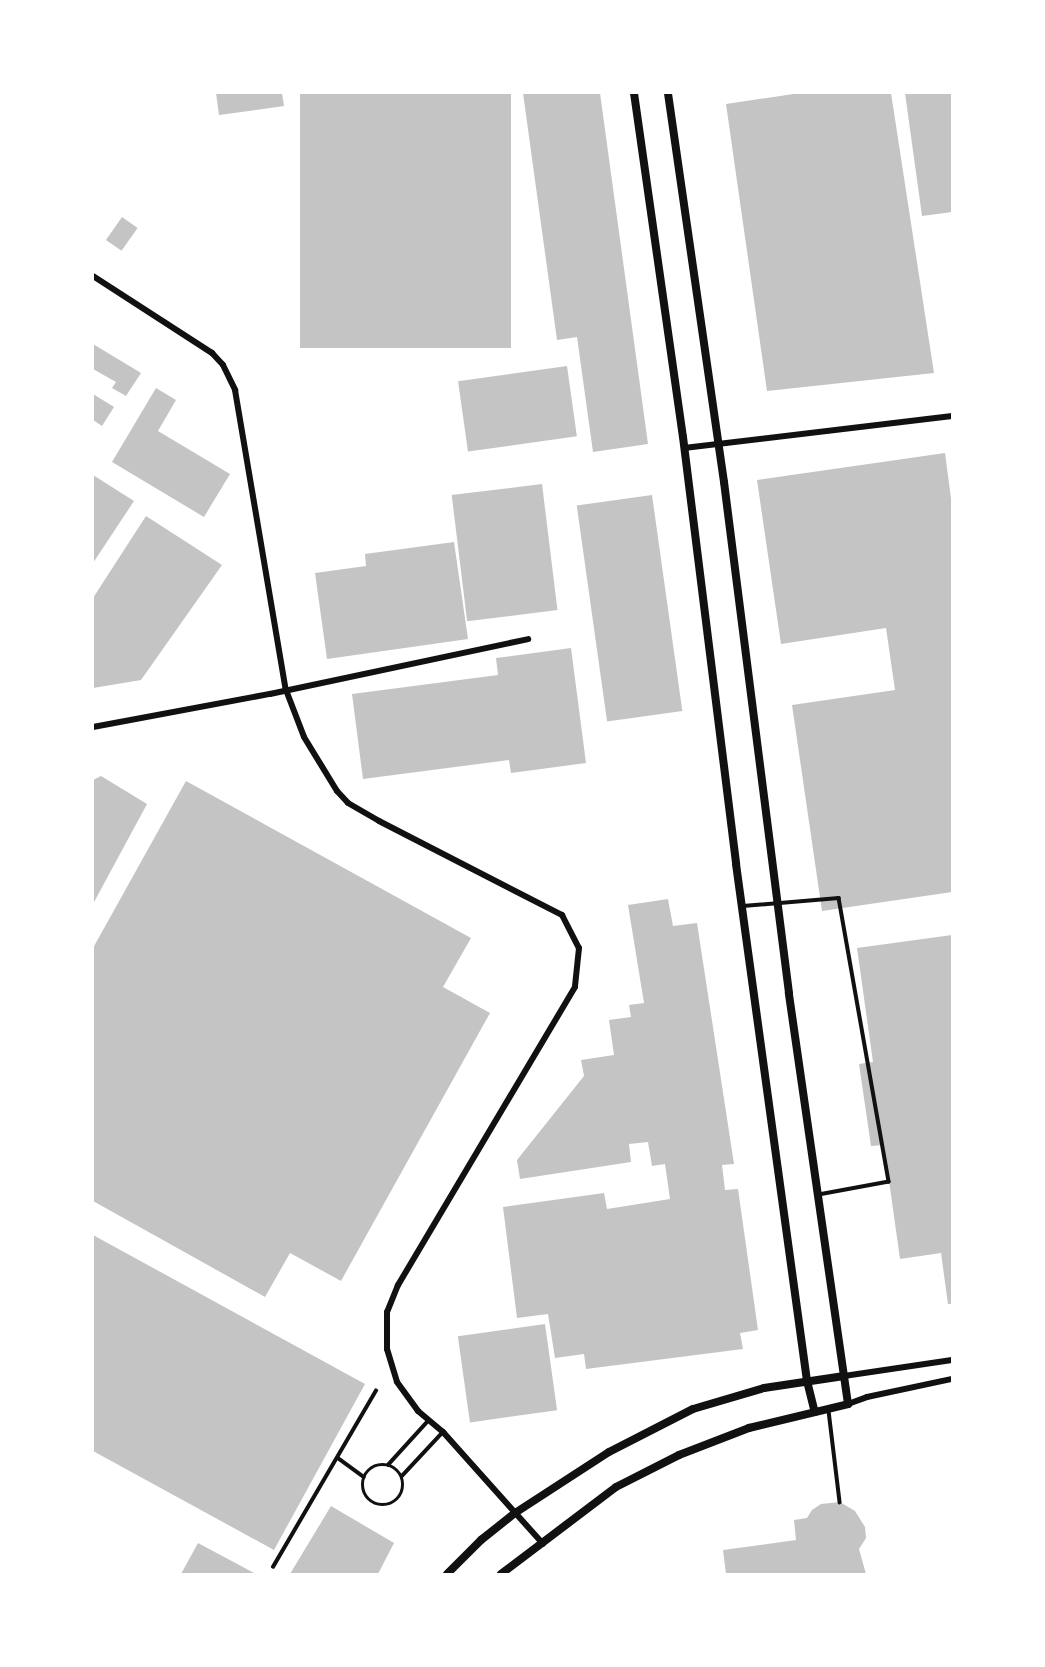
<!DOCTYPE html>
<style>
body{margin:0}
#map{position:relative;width:1045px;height:1667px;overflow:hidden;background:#fff;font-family:Lora,serif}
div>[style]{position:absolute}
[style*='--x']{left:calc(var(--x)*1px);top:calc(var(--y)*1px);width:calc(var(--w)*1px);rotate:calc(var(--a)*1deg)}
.building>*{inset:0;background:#c4c4c4;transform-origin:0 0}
.service>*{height:3.5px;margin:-1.75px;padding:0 1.75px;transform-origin:1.75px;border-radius:1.75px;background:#111}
.service>.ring{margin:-1.75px;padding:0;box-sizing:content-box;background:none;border:3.5px solid #111;border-radius:50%}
.minor>*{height:6px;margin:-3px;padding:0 3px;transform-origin:3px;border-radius:3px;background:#111}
.tertiary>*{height:8px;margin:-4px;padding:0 4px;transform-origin:4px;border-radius:4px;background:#111}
span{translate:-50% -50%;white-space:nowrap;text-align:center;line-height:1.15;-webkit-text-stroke:5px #fff;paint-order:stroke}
.frame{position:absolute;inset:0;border:94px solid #fff;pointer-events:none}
</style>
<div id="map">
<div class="building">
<div style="clip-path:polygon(216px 93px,282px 93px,284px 106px,219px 115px)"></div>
<div style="left:300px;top:93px;width:211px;height:255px"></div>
<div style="clip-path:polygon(523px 93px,600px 93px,648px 444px,593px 452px,577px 337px,557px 340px)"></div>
<div style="clip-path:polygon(800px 93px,891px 93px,934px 373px,767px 391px,726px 104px)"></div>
<div style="clip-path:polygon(905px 93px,952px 93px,952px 212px,922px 216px)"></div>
<div style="left:122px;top:217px;width:19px;height:28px;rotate:35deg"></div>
<div style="clip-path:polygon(93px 344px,141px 373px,126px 396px,112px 388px,116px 382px,93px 369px)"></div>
<div style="left:567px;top:366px;width:71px;height:110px;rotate:82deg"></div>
<div style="clip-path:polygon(156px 388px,176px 400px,158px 431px,230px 474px,204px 517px,112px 462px)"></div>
<div style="clip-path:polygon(93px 394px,114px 407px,102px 426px,93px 420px)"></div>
<div style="clip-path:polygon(945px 453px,952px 506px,952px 892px,822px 911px,792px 705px,895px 690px,886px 628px,781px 644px,757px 480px)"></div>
<div style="clip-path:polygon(93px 475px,134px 501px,93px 563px)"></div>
<div style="left:542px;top:484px;width:127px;height:91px;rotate:83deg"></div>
<div style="left:652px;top:495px;width:218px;height:76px;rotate:82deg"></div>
<div style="clip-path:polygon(146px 516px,222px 565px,141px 680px,93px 688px,93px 598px)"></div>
<div style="clip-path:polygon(454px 542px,468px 639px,327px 659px,315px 573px,366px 566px,365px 554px)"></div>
<div style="clip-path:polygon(571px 648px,586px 763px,511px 773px,509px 760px,363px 779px,352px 694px,498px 675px,496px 658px)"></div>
<div style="clip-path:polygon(101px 776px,147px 804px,93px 904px,93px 780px)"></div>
<div style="clip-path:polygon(186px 781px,471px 938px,443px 987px,490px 1013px,341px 1281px,290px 1253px,265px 1297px,93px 1201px,93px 948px)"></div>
<div style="clip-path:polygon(668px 899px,673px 926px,697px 923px,734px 1164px,722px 1165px,725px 1190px,738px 1189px,758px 1330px,740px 1333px,743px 1349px,586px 1369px,584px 1354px,555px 1358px,548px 1314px,517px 1318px,503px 1207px,604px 1193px,607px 1209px,670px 1199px,665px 1164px,652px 1166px,648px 1142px,629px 1144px,631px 1162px,520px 1179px,517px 1160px,584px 1076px,581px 1060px,614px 1055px,609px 1020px,631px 1017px,629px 1005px,644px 1003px,628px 905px)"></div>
<div style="clip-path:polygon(952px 935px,952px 1304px,948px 1304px,941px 1253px,900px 1259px,884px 1145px,871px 1146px,859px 1064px,873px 1062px,857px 948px)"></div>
<div style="clip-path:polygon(93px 1235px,365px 1384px,274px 1550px,93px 1451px)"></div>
<div style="left:545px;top:1324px;width:87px;height:88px;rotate:82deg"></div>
<div style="clip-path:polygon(840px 1502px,855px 1511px,865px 1527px,866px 1538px,859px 1549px,866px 1574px,726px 1574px,723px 1550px,796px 1540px,794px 1520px,807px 1518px,812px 1510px,821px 1504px)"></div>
<div style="clip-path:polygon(331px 1506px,394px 1543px,378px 1574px,290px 1574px)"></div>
<div style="clip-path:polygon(198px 1543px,256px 1574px,181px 1574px)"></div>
</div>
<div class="service">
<div style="--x:743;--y:906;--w:96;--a:-4.8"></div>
<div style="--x:839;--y:898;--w:288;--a:80"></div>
<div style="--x:889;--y:1182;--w:71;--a:169.5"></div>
<div style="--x:829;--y:1411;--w:92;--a:83.1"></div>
<div style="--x:338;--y:1458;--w:32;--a:36"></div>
<div class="ring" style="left:363px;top:1465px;width:36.5px;height:36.5px"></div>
<div style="--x:388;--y:1465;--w:61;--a:-47.7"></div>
<div style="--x:402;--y:1476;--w:60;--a:-47"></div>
<div style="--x:273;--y:1567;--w:204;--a:-59.7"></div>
</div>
<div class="minor">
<div style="--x:93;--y:276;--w:142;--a:32.9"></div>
<div style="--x:212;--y:353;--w:16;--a:47"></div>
<div style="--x:223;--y:365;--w:28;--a:64"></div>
<div style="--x:235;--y:390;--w:304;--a:80.4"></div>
<div style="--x:286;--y:690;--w:50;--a:69"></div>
<div style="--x:304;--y:737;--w:63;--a:58.6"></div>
<div style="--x:337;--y:791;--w:16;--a:47"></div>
<div style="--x:348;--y:803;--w:36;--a:30"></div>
<div style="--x:379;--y:821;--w:206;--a:27.2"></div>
<div style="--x:562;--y:915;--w:37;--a:63"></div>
<div style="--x:579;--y:948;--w:39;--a:96"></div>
<div style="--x:575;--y:987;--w:347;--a:120.7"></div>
<div style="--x:398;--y:1285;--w:29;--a:112"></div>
<div style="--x:387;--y:1312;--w:37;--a:90"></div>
<div style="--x:387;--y:1349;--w:34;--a:73"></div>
<div style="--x:397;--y:1382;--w:36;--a:54"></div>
<div style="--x:418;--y:1411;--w:33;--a:40"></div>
<div style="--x:443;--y:1432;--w:150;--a:48.2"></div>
<div style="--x:684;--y:448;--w:270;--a:-6.8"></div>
<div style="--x:93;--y:727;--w:180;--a:-10.6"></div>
<div style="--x:270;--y:694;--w:264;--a:-12"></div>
<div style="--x:844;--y:1376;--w:109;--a:-8.4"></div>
<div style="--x:848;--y:1404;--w:20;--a:-20"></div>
<div style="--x:867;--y:1397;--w:87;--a:-12"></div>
</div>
<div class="tertiary">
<div style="--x:634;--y:93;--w:347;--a:81.9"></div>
<div style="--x:683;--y:437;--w:430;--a:82.9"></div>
<div style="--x:736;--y:864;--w:522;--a:82.18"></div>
<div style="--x:807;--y:1381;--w:32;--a:76"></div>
<div style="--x:447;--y:1574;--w:48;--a:-45"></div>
<div style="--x:481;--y:1540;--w:43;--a:-38.5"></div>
<div style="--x:515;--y:1513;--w:112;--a:-33"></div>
<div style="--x:609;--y:1452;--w:94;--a:-27.1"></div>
<div style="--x:693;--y:1409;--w:74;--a:-16.5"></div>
<div style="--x:764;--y:1388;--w:81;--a:-8.5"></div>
<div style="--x:501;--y:1574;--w:144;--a:-37.1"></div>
<div style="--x:616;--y:1487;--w:71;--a:-26.9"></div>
<div style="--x:679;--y:1455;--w:75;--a:-21.1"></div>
<div style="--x:749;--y:1428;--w:102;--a:-13.6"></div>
<div style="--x:848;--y:1404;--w:415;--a:-98.2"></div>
<div style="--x:789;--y:993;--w:515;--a:-97.25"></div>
<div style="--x:724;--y:482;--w:393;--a:-98.2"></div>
</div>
<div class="frame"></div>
</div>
